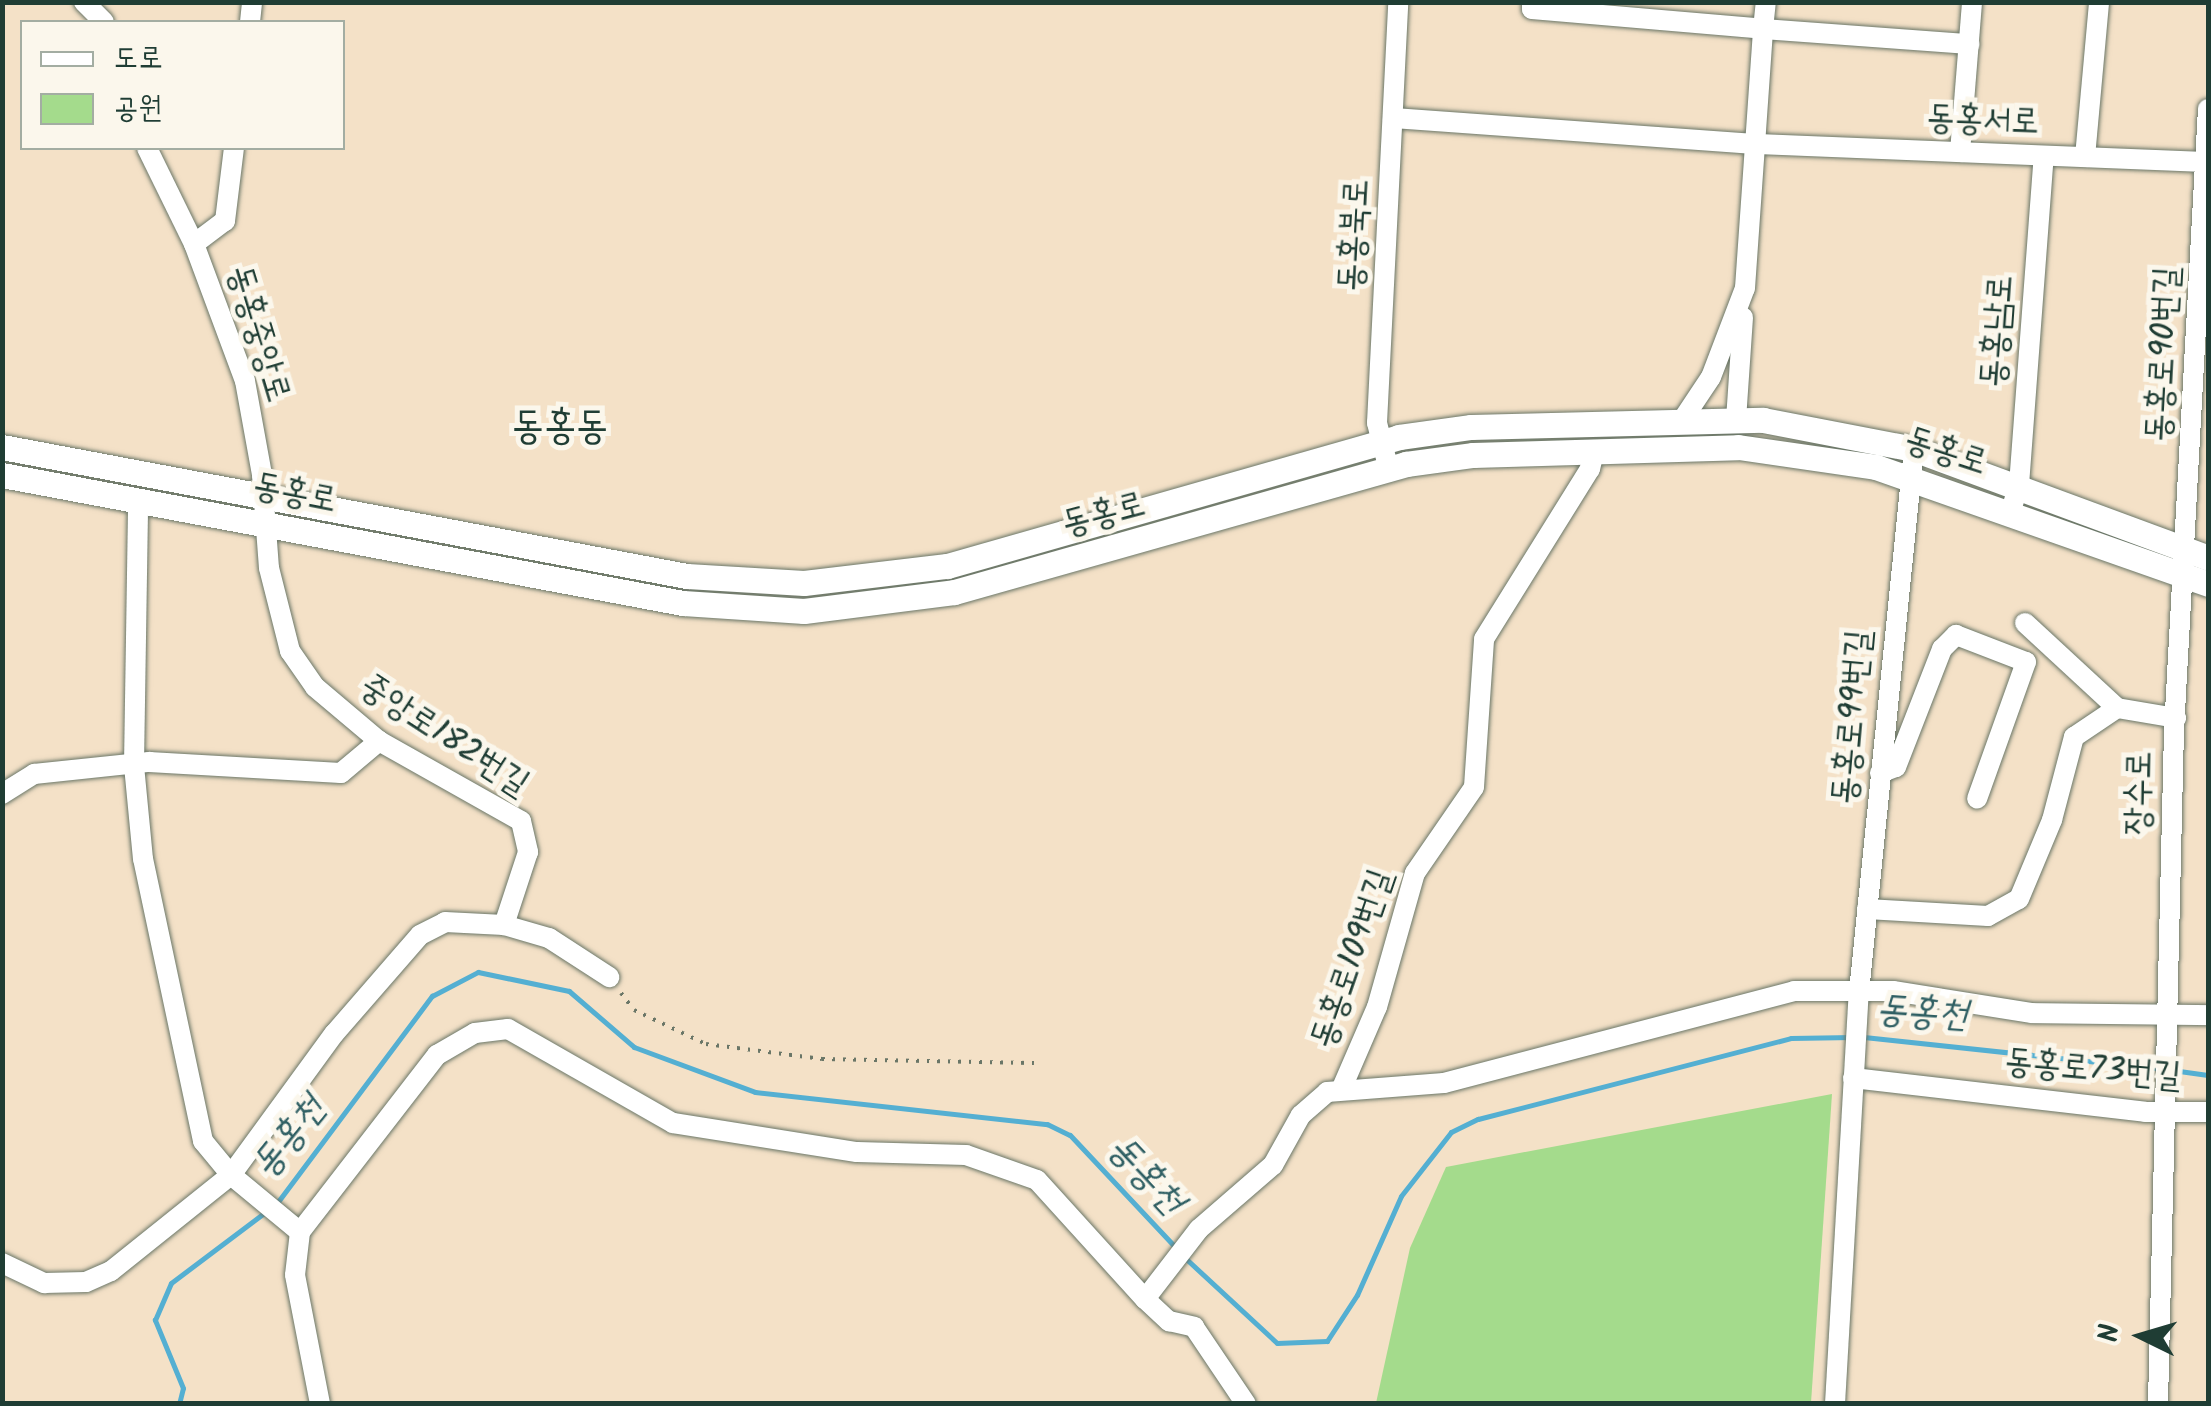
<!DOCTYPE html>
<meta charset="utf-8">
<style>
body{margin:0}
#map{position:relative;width:2211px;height:1406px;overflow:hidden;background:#f4e1c7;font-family:Kalam,"Poor Story",sans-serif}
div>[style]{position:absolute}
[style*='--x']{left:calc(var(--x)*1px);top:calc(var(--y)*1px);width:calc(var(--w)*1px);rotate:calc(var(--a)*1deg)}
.green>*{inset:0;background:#a4db8c}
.stream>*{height:5px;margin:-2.5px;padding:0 2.5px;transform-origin:2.5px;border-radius:2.5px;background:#54afd2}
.path>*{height:4px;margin-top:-2px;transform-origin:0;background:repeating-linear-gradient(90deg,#6a7667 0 2.5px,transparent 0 10.5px)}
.roads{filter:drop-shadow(0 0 2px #6a7667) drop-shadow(0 0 2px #6a7667)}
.minor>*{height:20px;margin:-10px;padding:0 10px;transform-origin:10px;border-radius:10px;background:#fff}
.major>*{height:25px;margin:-12.5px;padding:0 12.5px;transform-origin:12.5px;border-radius:12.5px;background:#fff}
span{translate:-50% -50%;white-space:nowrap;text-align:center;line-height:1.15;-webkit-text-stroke:10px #fbf7ec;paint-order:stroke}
.street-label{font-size:35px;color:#1f3d34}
.water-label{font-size:38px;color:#2f5f63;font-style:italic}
.quarter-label{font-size:40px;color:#1f3d34}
.frame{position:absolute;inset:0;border:5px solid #1f3d34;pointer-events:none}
.legend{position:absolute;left:20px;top:20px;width:325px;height:130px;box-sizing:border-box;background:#fbf7ec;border:2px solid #a3ada2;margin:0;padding:12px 18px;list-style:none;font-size:30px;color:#1f3d34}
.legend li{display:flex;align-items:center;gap:20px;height:50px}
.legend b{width:50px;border:2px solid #a3ada2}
.north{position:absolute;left:2091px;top:1286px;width:100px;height:100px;-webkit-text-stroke:8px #fbf7ec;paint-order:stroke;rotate:275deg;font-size:28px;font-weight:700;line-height:40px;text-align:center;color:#1f3d34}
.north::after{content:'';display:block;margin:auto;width:35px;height:45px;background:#1f3d34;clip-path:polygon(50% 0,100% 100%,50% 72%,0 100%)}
</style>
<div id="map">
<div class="green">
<div style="clip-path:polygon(1832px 1094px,1811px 1403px,1376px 1403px,1410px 1248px,1446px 1167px)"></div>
</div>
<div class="stream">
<div style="--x:1864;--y:1037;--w:299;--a:6.1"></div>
<div style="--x:2172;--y:1070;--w:36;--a:8"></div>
<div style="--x:277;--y:1203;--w:259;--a:-53.2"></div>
<div style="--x:432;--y:996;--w:52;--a:-27.6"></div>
<div style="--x:478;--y:972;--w:93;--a:11.8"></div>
<div style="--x:569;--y:991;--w:86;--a:40.7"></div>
<div style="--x:634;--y:1047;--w:129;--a:20.4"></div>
<div style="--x:755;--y:1092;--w:294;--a:6.3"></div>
<div style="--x:1047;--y:1124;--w:25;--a:26"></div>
<div style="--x:1070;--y:1135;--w:155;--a:46.8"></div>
<div style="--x:1183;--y:1256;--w:128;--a:42.8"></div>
<div style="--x:1277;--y:1343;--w:50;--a:-2.3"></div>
<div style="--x:1327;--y:1341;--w:55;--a:-56.9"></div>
<div style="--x:1357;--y:1295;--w:108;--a:-66"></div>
<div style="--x:1401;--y:1196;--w:81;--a:-52"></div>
<div style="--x:1451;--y:1132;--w:30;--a:-26"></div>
<div style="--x:1478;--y:1119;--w:323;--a:-14.5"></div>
<div style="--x:1791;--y:1038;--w:62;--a:-0.9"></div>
<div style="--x:179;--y:1404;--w:16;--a:-76"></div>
<div style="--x:183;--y:1388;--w:74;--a:-112.4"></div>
<div style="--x:155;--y:1320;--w:40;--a:-66.6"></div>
<div style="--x:171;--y:1283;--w:121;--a:-37"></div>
</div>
<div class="path">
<div style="--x:621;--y:993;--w:21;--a:53"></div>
<div style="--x:634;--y:1010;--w:80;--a:25.3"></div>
<div style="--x:706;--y:1044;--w:117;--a:7.4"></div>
<div style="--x:822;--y:1059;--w:212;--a:1.1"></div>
</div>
<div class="roads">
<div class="minor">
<div style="--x:84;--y:2;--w:28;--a:45"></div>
<div style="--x:1532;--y:2;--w:7;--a:90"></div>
<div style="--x:1532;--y:9;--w:232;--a:4.9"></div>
<div style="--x:1763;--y:29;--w:27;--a:-84"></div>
<div style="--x:250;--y:22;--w:20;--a:-84"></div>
<div style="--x:1393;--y:118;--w:363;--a:4.1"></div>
<div style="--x:1755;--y:144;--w:453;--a:2.3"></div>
<div style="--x:147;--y:148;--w:107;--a:63.9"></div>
<div style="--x:194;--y:244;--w:146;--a:69.6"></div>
<div style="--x:245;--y:381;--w:96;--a:79.7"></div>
<div style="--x:262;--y:475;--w:93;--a:85.7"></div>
<div style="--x:269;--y:568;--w:86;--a:75.8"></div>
<div style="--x:290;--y:651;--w:44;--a:55.2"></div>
<div style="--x:315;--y:687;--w:84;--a:40.2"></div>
<div style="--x:379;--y:741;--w:163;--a:29.4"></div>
<div style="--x:521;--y:821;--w:32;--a:77"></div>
<div style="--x:528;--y:852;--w:77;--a:108.2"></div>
<div style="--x:1960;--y:152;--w:150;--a:-85.4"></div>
<div style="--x:2085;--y:157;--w:156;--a:-84.8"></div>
<div style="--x:194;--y:244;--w:39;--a:-37"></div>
<div style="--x:225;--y:221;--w:74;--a:-83"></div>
<div style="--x:1683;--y:419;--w:50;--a:-56.3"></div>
<div style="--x:1711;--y:377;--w:95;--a:-69.1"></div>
<div style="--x:1745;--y:288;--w:260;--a:-86"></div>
<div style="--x:1763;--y:29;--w:207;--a:4.2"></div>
<div style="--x:1736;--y:420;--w:103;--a:-86.1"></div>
<div style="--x:1389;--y:470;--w:49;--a:-104.3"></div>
<div style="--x:1377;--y:423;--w:422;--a:-87.1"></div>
<div style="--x:2011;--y:510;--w:26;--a:-72"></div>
<div style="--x:2019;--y:485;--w:330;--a:-85.7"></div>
<div style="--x:2025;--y:623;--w:125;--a:42.7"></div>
<div style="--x:1880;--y:773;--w:17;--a:-21"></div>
<div style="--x:1896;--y:767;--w:127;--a:-68.7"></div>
<div style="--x:1942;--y:649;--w:20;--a:-45"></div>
<div style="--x:1956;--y:635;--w:75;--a:21.1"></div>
<div style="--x:2026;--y:662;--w:145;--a:109.7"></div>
<div style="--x:2;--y:794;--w:38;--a:-32"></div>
<div style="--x:34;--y:774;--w:116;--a:-6"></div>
<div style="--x:149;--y:762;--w:192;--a:3.3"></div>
<div style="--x:341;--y:773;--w:50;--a:-40.1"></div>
<div style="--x:1867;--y:909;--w:121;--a:3.3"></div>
<div style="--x:1988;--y:916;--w:35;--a:-29"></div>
<div style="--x:2019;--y:899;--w:86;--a:-67.3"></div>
<div style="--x:2052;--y:820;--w:86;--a:-75.2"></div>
<div style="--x:2074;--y:737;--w:52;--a:-34"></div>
<div style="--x:2117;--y:708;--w:60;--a:9.6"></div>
<div style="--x:1853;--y:1078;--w:294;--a:6.6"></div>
<div style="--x:2145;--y:1112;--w:63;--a:0"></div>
<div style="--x:1341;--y:1090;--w:90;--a:-66.6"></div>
<div style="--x:1377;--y:1007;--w:139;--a:-74.2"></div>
<div style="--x:1415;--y:873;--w:104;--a:-55.5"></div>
<div style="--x:1474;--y:787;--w:148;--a:-86.1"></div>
<div style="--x:1484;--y:639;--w:200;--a:-58.1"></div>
<div style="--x:1590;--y:469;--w:17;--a:-77"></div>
<div style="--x:300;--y:1232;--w:224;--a:-52.3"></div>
<div style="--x:437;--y:1055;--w:44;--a:-30.1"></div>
<div style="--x:475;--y:1033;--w:33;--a:-7"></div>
<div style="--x:508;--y:1029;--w:190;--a:29.7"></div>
<div style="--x:673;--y:1123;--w:186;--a:9"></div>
<div style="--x:857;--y:1152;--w:109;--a:1.6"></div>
<div style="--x:966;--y:1155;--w:75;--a:19.4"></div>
<div style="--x:1037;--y:1180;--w:161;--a:47.8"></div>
<div style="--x:1145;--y:1299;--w:33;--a:43"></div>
<div style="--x:1169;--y:1321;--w:26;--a:13"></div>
<div style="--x:1194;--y:1327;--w:93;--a:56"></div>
<div style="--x:300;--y:1232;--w:89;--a:-140.4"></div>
<div style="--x:231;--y:1175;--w:175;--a:-53.9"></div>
<div style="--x:334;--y:1034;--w:131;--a:-49"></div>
<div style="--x:420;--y:935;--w:28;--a:-27"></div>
<div style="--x:445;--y:922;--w:59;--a:2.9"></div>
<div style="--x:504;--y:925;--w:47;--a:16.1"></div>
<div style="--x:549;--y:938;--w:72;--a:33"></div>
<div style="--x:300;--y:1232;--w:43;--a:96.6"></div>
<div style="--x:295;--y:1275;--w:131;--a:79"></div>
<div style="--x:2;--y:1263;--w:47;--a:25.5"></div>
<div style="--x:44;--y:1283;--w:42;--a:-1.4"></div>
<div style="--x:86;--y:1282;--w:27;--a:-24"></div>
<div style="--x:111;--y:1271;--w:154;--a:-38.7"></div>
<div style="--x:231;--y:1175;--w:44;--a:-129.5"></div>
<div style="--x:203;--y:1141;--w:288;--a:-102"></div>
<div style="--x:143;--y:859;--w:94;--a:-95.5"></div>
<div style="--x:134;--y:765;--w:254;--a:-89.1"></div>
<div style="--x:1145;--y:1299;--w:88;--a:-52.4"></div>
<div style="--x:1199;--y:1229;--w:98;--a:-40.9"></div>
<div style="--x:1273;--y:1165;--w:57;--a:-60.8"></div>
<div style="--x:1301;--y:1115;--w:35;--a:-41"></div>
<div style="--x:1327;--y:1092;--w:117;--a:-4.4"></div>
<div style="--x:1444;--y:1083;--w:362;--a:-14.7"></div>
<div style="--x:1794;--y:991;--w:99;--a:0"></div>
<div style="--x:1893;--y:991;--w:141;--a:9"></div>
<div style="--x:2032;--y:1013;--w:176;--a:0.7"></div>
<div style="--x:1835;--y:1404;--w:413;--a:-86.7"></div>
<div style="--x:1859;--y:992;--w:546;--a:-84.22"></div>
<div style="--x:2158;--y:1404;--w:674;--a:-88.64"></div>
<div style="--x:2174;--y:730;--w:622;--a:-86.87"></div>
</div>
<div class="major">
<div style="--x:2;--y:447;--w:697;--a:10.67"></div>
<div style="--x:687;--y:576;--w:117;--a:3.4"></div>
<div style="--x:804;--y:583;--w:144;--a:-6.8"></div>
<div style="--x:947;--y:566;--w:470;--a:-15.9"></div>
<div style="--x:1399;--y:437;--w:73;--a:-7.9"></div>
<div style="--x:1471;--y:427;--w:292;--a:-1.4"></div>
<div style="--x:1763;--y:420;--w:154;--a:10.9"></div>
<div style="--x:1914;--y:449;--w:314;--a:20.3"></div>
<div style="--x:2;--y:475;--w:693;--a:10.65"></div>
<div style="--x:683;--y:603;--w:121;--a:3.8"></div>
<div style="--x:804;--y:611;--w:151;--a:-7.2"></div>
<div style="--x:954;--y:592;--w:470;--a:-15.8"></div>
<div style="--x:1406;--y:464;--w:68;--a:-7.7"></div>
<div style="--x:1473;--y:455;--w:265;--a:-1.7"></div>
<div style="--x:1738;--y:447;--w:139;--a:8.2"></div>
<div style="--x:1876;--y:467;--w:352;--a:19.4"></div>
</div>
</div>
<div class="street-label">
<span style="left:1983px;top:121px;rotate:2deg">동홍서로</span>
<span style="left:1355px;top:235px;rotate:-87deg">동홍북로</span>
<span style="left:1998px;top:331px;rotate:-86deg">동홍남로</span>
<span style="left:258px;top:334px;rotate:73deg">동홍중앙로</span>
<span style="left:2164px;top:354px;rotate:-87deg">동홍로90번길</span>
<span style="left:1946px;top:452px;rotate:18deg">동홍로</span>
<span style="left:295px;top:494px;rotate:11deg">동홍로</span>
<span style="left:1104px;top:515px;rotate:-15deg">동홍로</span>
<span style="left:1853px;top:717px;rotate:-85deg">동홍로99번길</span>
<span style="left:444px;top:736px;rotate:33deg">중앙로182번길</span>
<span style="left:2140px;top:793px;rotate:-89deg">장수로</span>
<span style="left:1353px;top:959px;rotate:-71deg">동홍로109번길</span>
<span style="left:2093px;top:1070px;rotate:5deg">동홍로73번길</span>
</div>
<div class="water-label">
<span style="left:1922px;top:1014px;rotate:4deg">동홍천</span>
<span style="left:290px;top:1138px;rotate:-51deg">동홍천</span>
<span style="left:1145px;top:1176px;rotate:47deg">동홍천</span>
</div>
<div class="quarter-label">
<span style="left:560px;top:427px">동홍동</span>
</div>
<div class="frame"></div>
<ul class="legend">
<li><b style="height:12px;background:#fff"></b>도로</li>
<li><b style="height:28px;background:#a4db8c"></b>공원</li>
</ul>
<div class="north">N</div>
</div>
